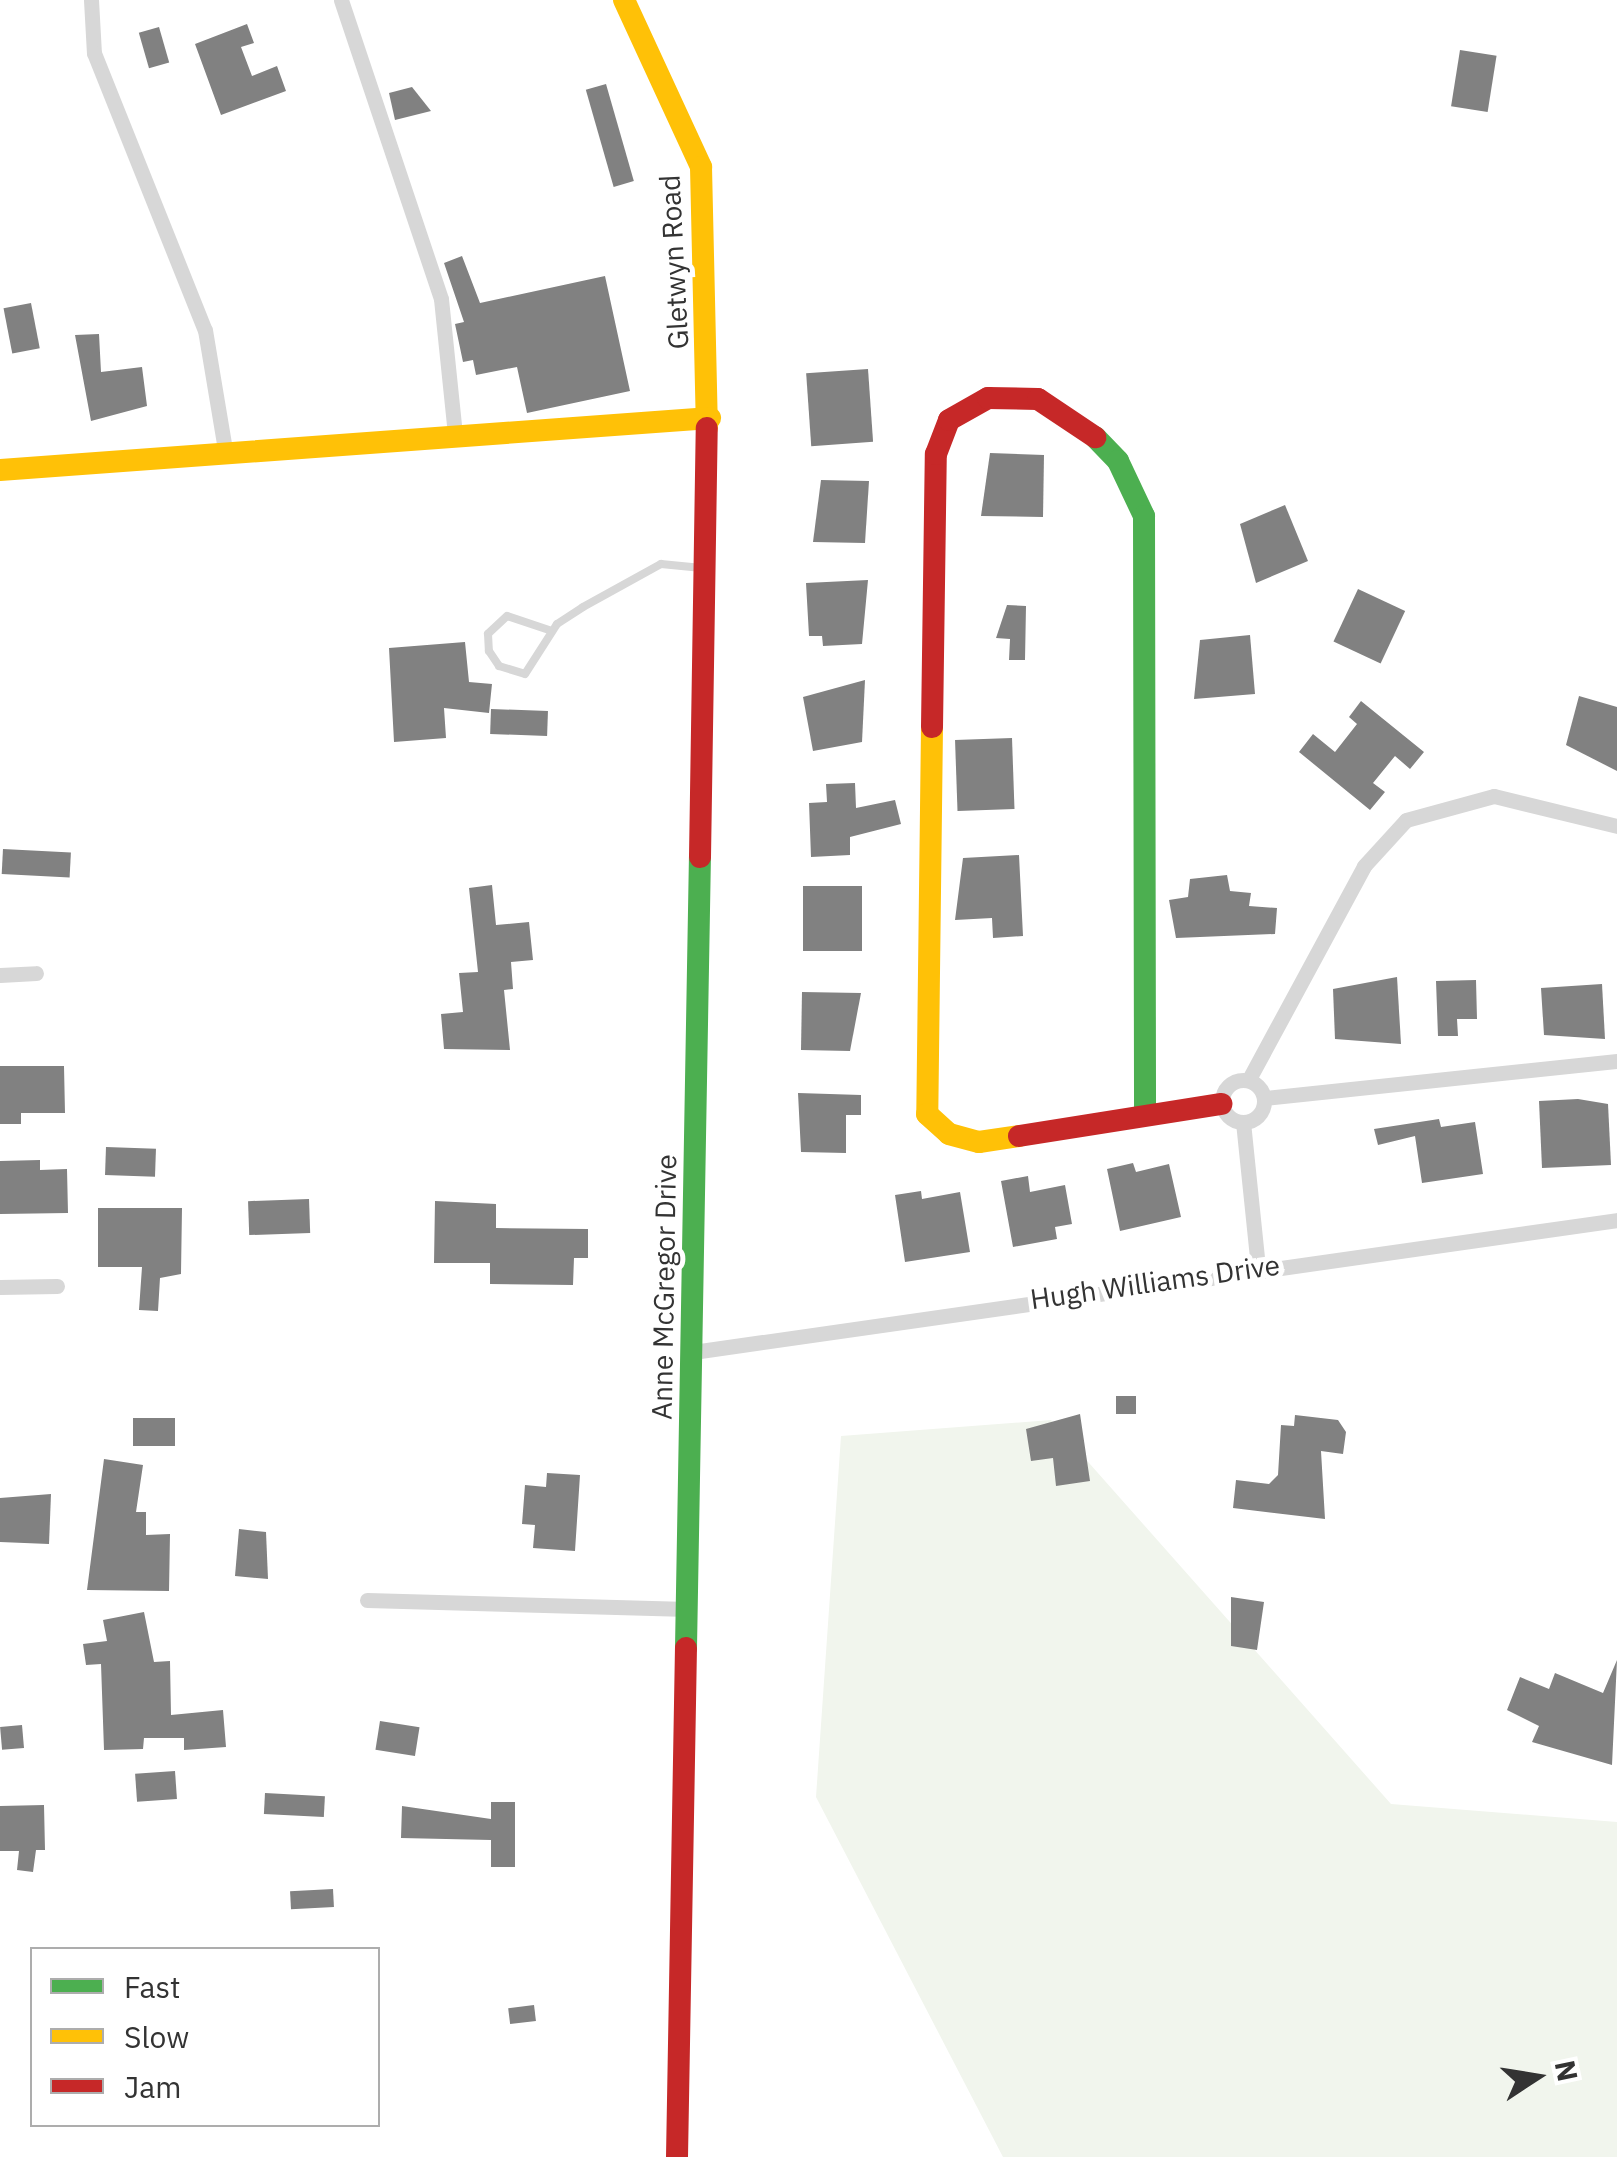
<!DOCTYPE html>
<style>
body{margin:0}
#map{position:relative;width:1617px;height:2157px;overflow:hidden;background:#fff;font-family:"IBM Plex Sans",sans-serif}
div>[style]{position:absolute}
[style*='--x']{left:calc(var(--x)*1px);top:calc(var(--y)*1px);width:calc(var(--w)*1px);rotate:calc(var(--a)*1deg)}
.green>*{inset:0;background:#f1f5ed}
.building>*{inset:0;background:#818181;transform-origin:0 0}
.lane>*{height:8px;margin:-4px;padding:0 4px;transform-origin:4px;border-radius:4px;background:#d7d7d7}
.street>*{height:15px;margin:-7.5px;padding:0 7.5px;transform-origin:7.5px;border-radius:7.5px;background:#d7d7d7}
.street>.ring{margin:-7.5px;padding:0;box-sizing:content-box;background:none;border:15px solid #d7d7d7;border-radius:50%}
.fast>*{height:22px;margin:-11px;padding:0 11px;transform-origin:11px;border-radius:11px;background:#4caf50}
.slow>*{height:22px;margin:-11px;padding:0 11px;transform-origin:11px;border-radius:11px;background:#ffc107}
.jam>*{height:22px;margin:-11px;padding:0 11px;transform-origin:11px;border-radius:11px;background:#c62828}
span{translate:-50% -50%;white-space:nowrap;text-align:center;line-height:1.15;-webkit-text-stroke:10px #fff;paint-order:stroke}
.street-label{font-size:28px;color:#333}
.legend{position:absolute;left:30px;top:1947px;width:350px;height:180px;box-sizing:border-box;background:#fff;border:2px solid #adadad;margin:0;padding:12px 18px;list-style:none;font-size:30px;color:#333}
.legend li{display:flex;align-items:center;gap:20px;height:50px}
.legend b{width:50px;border:2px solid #adadad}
.north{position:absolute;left:1487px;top:2027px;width:100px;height:100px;-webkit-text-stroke:8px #fff;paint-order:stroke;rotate:78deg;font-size:28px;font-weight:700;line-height:40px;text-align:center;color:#333}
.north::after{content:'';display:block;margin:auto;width:35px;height:45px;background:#333;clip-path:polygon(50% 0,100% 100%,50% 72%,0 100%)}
</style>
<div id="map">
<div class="green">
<div style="clip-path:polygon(1051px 1420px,1391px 1804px,1617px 1822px,1617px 2157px,1003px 2157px,816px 1797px,841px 1436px)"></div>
</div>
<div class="building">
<div style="clip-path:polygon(247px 24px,254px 43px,241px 47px,252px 76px,277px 66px,286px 91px,221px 115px,195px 44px)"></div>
<div style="left:159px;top:27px;width:37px;height:21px;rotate:74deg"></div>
<div style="left:1460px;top:50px;width:37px;height:57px;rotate:9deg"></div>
<div style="left:606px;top:84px;width:101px;height:21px;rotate:74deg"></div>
<div style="clip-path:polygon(412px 87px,431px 111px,395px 120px,389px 93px)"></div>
<div style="clip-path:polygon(462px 256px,480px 303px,605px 276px,630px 391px,527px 413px,517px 367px,476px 375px,473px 360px,463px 362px,455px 324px,464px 322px,444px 263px)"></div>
<div style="left:31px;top:303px;width:46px;height:28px;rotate:79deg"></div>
<div style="clip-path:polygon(99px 334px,101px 372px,142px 367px,147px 406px,91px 421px,75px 335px)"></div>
<div style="left:868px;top:369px;width:73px;height:62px;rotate:86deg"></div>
<div style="clip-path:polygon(990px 453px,1044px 455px,1043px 517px,981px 516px)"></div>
<div style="clip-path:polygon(821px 480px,869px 481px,865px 543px,813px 542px)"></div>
<div style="clip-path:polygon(1285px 505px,1308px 561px,1256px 583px,1240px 524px)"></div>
<div style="clip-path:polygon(868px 580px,862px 644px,823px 646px,822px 636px,809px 636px,806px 583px)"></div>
<div style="left:1358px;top:589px;width:52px;height:58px;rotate:25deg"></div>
<div style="clip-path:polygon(1007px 605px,1026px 606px,1025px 660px,1009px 660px,1010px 639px,996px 638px)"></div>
<div style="clip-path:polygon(1250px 635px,1255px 694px,1194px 699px,1200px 640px)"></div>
<div style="clip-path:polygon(465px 642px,469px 682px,492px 684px,489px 713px,444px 708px,446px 738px,394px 742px,389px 648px)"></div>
<div style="clip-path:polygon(865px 680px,862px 742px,813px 751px,803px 697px)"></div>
<div style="clip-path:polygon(1579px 696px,1617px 707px,1617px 771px,1566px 745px)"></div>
<div style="clip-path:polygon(1361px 701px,1424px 752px,1410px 769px,1395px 756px,1373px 783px,1385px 792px,1370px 810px,1299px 752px,1313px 734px,1335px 752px,1357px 724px,1349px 717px)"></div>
<div style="left:491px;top:709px;width:57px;height:25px;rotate:2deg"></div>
<div style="left:1012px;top:738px;width:71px;height:57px;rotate:88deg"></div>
<div style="clip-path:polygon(855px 783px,856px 808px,895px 800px,901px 824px,850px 837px,850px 855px,811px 857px,809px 803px,827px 802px,826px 784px)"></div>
<div style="left:3px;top:849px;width:68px;height:25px;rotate:3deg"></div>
<div style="clip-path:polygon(1019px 855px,1023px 936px,993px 938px,992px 918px,955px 920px,963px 858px)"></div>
<div style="clip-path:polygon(1227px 875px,1230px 891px,1251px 893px,1249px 906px,1277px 908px,1275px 934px,1176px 938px,1169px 900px,1188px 897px,1190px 879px)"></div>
<div style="clip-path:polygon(492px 885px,496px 925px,529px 922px,533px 960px,511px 962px,513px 989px,504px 990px,510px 1050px,444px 1049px,441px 1014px,463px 1012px,459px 973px,478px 972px,469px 888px)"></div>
<div style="left:803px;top:886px;width:59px;height:65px"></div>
<div style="clip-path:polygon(1397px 977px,1401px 1044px,1335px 1039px,1333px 989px)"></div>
<div style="clip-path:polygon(1476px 980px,1477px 1019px,1457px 1019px,1458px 1036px,1438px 1036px,1436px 981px)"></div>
<div style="clip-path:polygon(1602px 984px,1605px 1039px,1544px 1035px,1541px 988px)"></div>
<div style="clip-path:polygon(802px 992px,861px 993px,850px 1051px,801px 1050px)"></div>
<div style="clip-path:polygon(0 1066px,64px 1066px,65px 1113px,21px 1113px,21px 1124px,0 1124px)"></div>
<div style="clip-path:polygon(798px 1093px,861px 1095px,861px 1115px,846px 1115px,846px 1153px,801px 1152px)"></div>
<div style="clip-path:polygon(1578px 1099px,1608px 1104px,1611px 1165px,1542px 1168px,1539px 1101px)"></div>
<div style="clip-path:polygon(1439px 1119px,1441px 1127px,1475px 1122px,1483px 1174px,1422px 1183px,1415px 1136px,1378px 1145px,1374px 1129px)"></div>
<div style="left:106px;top:1147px;width:50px;height:28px;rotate:2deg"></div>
<div style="clip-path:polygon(40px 1160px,40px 1170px,67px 1169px,68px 1213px,0 1214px,0 1161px)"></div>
<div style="clip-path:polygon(1133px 1163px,1136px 1172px,1169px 1164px,1181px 1217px,1120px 1231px,1107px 1169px)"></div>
<div style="clip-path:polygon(1028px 1176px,1030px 1192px,1065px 1185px,1072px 1224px,1055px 1227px,1057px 1239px,1013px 1247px,1001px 1181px)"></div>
<div style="clip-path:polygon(921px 1191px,922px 1199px,960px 1192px,970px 1252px,905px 1262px,895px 1195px)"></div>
<div style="left:309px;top:1199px;width:34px;height:61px;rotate:88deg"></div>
<div style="clip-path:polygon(435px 1201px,496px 1204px,496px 1228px,588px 1229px,588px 1258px,574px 1258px,573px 1285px,490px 1284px,490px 1263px,434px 1263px)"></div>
<div style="clip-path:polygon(98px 1208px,182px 1208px,181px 1274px,160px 1278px,158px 1311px,139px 1310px,142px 1267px,98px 1267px)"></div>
<div style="left:1116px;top:1396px;width:20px;height:18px"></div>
<div style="clip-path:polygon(1080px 1414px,1090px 1481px,1056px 1486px,1053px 1458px,1031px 1461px,1026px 1429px)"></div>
<div style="clip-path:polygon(1295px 1415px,1338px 1420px,1346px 1432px,1343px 1454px,1321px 1451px,1325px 1519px,1233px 1508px,1236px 1480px,1269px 1484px,1278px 1475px,1281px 1425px,1294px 1426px)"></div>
<div style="left:133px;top:1418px;width:42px;height:28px"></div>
<div style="clip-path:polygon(104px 1459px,143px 1465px,136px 1512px,146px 1512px,146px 1535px,170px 1534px,169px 1591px,87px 1590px)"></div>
<div style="clip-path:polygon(547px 1473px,580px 1475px,575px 1551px,533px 1548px,535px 1525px,522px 1524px,525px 1485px,546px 1487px)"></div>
<div style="clip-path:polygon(51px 1494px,49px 1544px,0 1542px,0 1498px)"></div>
<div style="clip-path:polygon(239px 1529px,266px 1532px,268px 1579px,235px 1576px)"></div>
<div style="clip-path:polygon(1231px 1597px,1264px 1602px,1257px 1650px,1231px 1646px)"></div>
<div style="clip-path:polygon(144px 1612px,154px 1662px,170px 1661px,171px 1715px,223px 1710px,226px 1747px,184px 1750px,184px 1738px,144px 1738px,143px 1749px,104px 1750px,101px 1664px,86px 1665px,83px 1644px,107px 1641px,103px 1620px)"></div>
<div style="clip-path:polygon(1617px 1660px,1612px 1765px,1532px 1742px,1539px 1726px,1507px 1710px,1520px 1677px,1549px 1689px,1555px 1673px,1603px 1693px)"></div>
<div style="left:380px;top:1721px;width:40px;height:29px;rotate:9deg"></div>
<div style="left:22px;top:1725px;width:23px;height:22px;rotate:85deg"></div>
<div style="left:175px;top:1771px;width:28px;height:40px;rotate:86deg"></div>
<div style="left:265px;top:1793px;width:60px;height:21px;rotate:3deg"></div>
<div style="clip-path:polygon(491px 1802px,515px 1802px,515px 1867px,491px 1867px,491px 1840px,401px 1838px,402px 1806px,491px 1819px)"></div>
<div style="clip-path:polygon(44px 1805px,45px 1850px,36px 1850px,33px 1872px,17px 1870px,19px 1851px,0 1851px,0 1806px)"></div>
<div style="left:333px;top:1889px;width:18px;height:43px;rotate:87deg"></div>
<div style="left:534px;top:2005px;width:16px;height:26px;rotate:83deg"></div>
</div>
<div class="lane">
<div style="--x:552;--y:631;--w:47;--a:-161.6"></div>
<div style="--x:507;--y:616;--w:26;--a:137"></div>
<div style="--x:488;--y:634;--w:17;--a:87"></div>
<div style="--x:489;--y:651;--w:18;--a:56"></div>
<div style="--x:499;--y:666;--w:27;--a:17"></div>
<div style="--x:525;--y:674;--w:59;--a:-57.4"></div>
<div style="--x:557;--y:624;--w:31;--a:-33"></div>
<div style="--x:583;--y:607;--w:89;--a:-28.9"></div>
<div style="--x:661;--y:564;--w:41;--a:5.6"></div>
</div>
<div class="street">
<div style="--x:91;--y:0;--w:53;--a:86.8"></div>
<div style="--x:94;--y:53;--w:298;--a:68.2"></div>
<div style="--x:205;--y:330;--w:122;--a:80.5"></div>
<div style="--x:341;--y:0;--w:315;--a:71.5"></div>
<div style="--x:441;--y:299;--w:137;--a:84.1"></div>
<div style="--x:0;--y:975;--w:36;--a:-3"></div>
<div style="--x:1249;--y:1079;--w:242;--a:-61.6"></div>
<div style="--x:1364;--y:866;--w:62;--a:-47.6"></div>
<div style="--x:1406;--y:820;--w:91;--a:-15.3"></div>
<div style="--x:1494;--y:796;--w:127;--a:13.7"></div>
<div class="ring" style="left:1222px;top:1080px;width:27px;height:27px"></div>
<div style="--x:1264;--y:1098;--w:355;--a:-6"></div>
<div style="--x:1243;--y:1122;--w:147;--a:84.1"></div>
<div style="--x:0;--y:1287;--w:57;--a:-1"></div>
<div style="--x:693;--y:1352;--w:933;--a:-8.13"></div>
<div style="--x:367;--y:1600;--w:321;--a:1.6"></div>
</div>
<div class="fast">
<div style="--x:1095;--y:437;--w:33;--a:46"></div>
<div style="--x:1118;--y:461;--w:61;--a:64.7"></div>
<div style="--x:1144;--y:516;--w:595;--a:89.9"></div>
<div style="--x:686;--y:1648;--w:791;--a:-88.99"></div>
</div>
<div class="slow">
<div style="--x:624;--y:0;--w:184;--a:65.2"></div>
<div style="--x:701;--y:167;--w:261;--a:88.7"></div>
<div style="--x:0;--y:470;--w:712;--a:-4.19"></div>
<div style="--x:932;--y:727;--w:387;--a:90.7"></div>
<div style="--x:927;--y:1114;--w:30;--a:42"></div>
<div style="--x:949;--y:1134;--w:31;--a:15"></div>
<div style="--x:979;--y:1142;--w:40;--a:-8.5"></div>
</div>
<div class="jam">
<div style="--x:932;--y:727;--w:273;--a:-89.2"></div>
<div style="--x:936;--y:454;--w:36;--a:-69"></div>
<div style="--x:949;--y:420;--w:45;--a:-29.4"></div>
<div style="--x:988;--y:398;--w:50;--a:1.1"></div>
<div style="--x:1038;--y:399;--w:69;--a:33.7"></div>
<div style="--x:700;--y:857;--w:429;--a:-89.1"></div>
<div style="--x:1019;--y:1136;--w:205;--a:-9"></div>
<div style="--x:677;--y:2157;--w:509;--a:-88.99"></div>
</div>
<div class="street-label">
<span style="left:674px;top:262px;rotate:-93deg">Gletwyn Road</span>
<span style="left:1155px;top:1282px;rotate:-8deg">Hugh Williams Drive</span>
<span style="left:664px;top:1287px;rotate:-89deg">Anne McGregor Drive</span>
</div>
<ul class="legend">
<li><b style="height:12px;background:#4caf50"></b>Fast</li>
<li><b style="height:12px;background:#ffc107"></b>Slow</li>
<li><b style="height:12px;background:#c62828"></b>Jam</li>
</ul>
<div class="north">N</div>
</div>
